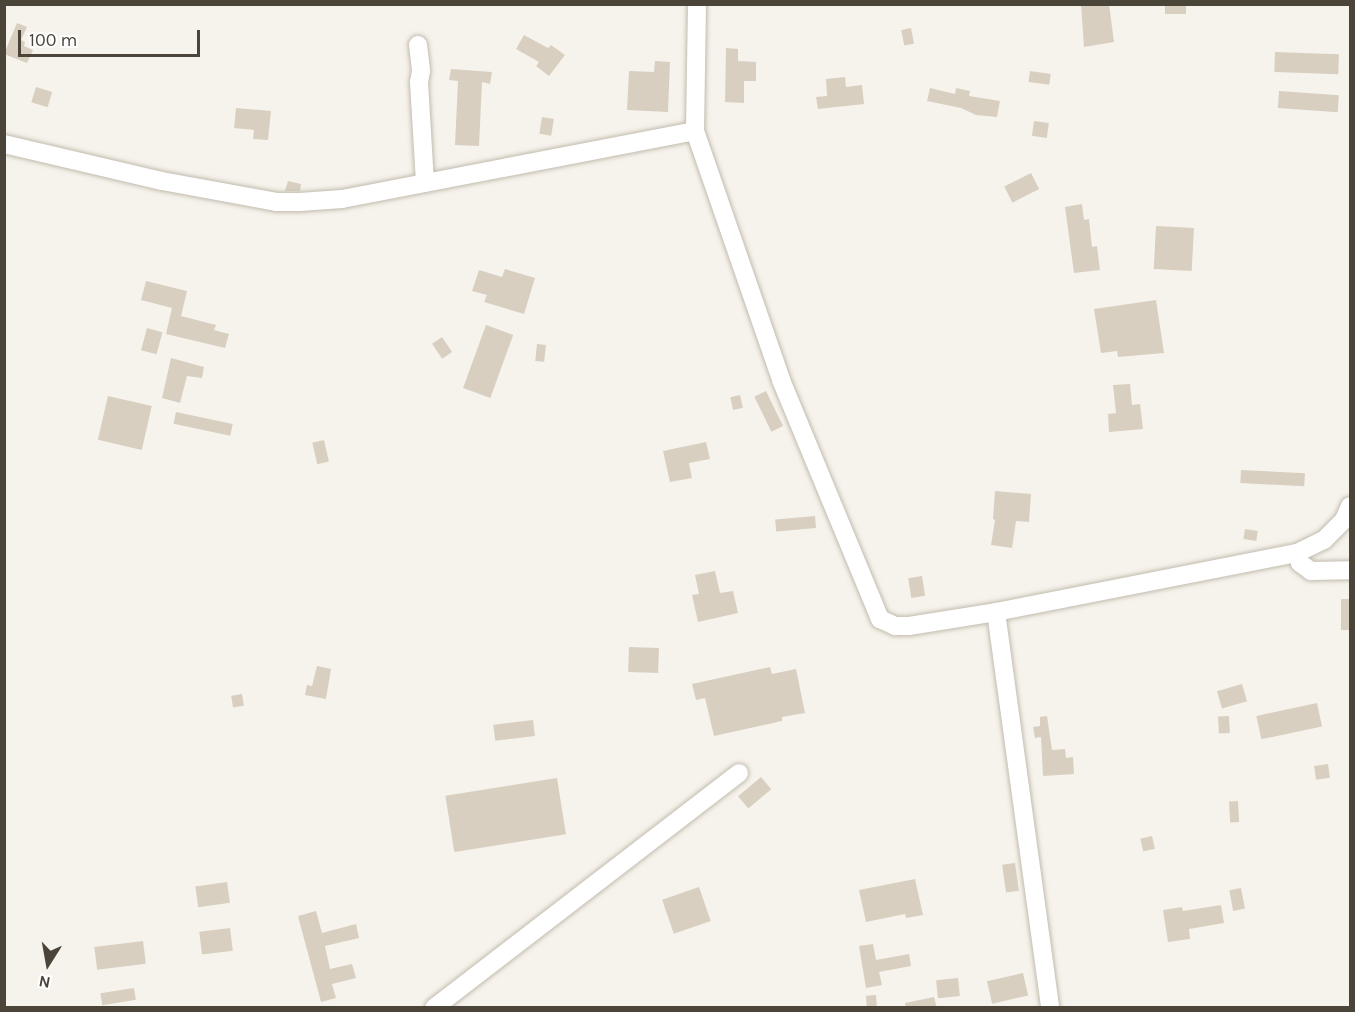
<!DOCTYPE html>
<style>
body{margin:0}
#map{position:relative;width:1355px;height:1012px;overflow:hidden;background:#f6f3ec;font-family:Karla,sans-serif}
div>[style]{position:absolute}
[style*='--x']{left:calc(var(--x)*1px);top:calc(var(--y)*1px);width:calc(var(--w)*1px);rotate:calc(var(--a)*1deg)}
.building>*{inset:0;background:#d8cfc1;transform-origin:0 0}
.roads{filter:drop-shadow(0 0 2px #c2bbae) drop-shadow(0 0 2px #c2bbae)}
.minor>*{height:18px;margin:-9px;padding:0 9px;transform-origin:9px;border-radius:9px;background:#fff}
span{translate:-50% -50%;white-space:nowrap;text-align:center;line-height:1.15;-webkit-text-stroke:4.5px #fff;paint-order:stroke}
.frame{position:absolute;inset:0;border:6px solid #4b4439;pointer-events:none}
.north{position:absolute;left:18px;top:934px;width:60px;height:60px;-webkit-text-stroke:4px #fff;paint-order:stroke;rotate:191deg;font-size:16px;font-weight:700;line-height:24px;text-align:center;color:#4b4439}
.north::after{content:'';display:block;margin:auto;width:21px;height:27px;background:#4b4439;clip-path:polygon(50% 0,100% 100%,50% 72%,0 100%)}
.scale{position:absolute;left:18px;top:30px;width:182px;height:27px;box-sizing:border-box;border:3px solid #4b4439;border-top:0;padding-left:8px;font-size:18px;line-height:21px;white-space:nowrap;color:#4b4439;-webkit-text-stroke:4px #fff;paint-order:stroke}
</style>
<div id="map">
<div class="building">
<div style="clip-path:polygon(1081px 4px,1109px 4px,1114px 42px,1084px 47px)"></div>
<div style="left:1165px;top:4px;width:21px;height:10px"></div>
<div style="clip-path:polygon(17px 23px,27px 27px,21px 40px,25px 42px,24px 46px,33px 50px,27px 63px,4px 54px)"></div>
<div style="left:911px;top:28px;width:16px;height:10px;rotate:79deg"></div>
<div style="clip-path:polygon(524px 35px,548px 48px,551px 45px,565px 55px,549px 76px,536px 66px,539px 62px,516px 49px)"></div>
<div style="clip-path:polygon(726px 48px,738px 49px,738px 61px,756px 62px,756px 81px,744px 81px,744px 103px,725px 102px)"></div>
<div style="left:1275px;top:52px;width:64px;height:20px;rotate:2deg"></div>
<div style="clip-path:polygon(655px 61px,670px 62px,668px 112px,627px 110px,629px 71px,654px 72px)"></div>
<div style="clip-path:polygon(451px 69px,492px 72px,490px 84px,482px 82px,479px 146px,455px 145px,458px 81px,449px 80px)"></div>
<div style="left:1030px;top:71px;width:21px;height:11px;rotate:8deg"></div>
<div style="clip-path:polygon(845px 77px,846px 87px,862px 85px,864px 104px,818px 109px,816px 97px,827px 96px,826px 79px)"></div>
<div style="left:36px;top:87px;width:17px;height:16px;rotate:17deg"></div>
<div style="clip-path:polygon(930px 88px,955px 94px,956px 88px,970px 91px,969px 96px,1000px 101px,997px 117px,976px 115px,961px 108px,927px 101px)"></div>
<div style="left:1279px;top:91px;width:60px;height:17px;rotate:4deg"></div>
<div style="clip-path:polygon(236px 108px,271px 111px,268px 140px,253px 139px,254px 130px,234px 128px)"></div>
<div style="left:542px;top:117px;width:12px;height:17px;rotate:9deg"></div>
<div style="left:1034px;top:121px;width:15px;height:15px;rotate:8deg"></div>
<div style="left:1031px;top:173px;width:18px;height:30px;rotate:63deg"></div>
<div style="clip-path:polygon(288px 181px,301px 184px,300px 191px,285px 191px)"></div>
<div style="clip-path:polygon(1082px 204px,1084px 220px,1089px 219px,1092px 247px,1097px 246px,1100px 270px,1074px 273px,1065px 207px)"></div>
<div style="left:1156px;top:226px;width:38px;height:43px;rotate:3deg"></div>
<div style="clip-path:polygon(505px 269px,535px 278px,524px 314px,484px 302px,487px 295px,472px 291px,479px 270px,502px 277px)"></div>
<div style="clip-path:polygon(146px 281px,187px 291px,181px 316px,216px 325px,214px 330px,229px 334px,225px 348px,166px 334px,172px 308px,141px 300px)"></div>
<div style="clip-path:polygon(1156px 300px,1164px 353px,1118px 357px,1117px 351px,1101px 353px,1094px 309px)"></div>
<div style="left:486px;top:325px;width:29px;height:67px;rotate:20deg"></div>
<div style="left:147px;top:328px;width:16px;height:23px;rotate:15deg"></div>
<div style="left:442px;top:337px;width:18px;height:12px;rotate:56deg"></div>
<div style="left:537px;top:344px;width:9px;height:17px;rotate:6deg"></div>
<div style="clip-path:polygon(171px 358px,204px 367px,202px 378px,187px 376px,180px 403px,162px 398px)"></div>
<div style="clip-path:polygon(1130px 384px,1132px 405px,1140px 404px,1143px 429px,1109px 432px,1108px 414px,1116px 413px,1113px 385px)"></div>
<div style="left:766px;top:391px;width:39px;height:13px;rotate:64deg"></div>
<div style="left:740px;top:395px;width:13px;height:10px;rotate:77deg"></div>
<div style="left:108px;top:396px;width:45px;height:45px;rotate:13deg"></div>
<div style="left:176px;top:412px;width:58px;height:12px;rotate:12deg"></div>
<div style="left:324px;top:440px;width:22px;height:12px;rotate:77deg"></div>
<div style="clip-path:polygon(706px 442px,710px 459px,689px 463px,692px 478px,670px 482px,663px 451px)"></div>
<div style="left:1241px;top:470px;width:64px;height:13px;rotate:3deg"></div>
<div style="clip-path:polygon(995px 491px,1031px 494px,1029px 522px,1016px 521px,1012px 548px,991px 545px,995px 520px,993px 519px)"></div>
<div style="left:815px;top:516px;width:12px;height:40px;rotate:85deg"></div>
<div style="left:1245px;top:529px;width:13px;height:10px;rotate:9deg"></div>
<div style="clip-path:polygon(715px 571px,720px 593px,733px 591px,738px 613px,698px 622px,692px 595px,699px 594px,695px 575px)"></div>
<div style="left:922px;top:576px;width:20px;height:14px;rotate:81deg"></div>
<div style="left:1341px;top:599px;width:9px;height:31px"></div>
<div style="left:629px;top:647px;width:30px;height:25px;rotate:2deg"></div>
<div style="clip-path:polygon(317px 666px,331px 669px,326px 699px,305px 695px,307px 685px,312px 686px)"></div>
<div style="clip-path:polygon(770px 667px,772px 674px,796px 669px,805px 713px,782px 717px,782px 721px,714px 736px,705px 698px,696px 700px,692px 684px)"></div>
<div style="left:1242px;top:684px;width:18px;height:26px;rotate:74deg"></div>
<div style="left:242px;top:694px;width:12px;height:11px;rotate:81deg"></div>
<div style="left:1317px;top:703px;width:24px;height:62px;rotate:78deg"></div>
<div style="clip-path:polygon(1047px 716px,1052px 750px,1065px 749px,1066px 758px,1073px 757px,1074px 774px,1043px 776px,1041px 737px,1035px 738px,1033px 727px,1040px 726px,1040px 717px)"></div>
<div style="left:1229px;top:716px;width:17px;height:11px;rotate:87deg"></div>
<div style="left:533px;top:720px;width:16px;height:40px;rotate:83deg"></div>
<div style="left:1328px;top:764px;width:14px;height:14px;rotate:82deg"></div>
<div style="left:761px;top:777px;width:16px;height:30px;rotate:50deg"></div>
<div style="left:557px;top:778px;width:57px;height:113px;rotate:81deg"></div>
<div style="left:1238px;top:801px;width:21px;height:9px;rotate:87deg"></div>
<div style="left:1152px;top:836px;width:13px;height:12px;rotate:77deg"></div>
<div style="left:1015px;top:863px;width:28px;height:13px;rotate:82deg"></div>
<div style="clip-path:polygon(915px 879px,923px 915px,906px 918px,905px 914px,866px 922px,859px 890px)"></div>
<div style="left:227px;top:882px;width:21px;height:32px;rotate:82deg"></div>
<div style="left:699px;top:887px;width:36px;height:39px;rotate:71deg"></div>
<div style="left:1241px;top:888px;width:21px;height:12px;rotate:79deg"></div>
<div style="clip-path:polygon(1221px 905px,1224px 923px,1189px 929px,1190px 939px,1168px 942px,1163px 910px,1182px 907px,1183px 911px)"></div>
<div style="clip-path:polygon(316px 911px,322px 933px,356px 924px,359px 938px,325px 946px,330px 969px,352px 964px,356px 978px,332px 984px,336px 998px,321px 1002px,298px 916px)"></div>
<div style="left:230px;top:928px;width:23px;height:31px;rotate:83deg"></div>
<div style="left:143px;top:941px;width:23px;height:49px;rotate:83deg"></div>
<div style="clip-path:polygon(873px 944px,876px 960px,909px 954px,911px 966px,879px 972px,882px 985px,866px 988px,859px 946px)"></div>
<div style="left:1023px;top:973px;width:23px;height:37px;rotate:77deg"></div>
<div style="left:958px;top:978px;width:18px;height:22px;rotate:84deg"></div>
<div style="left:134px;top:988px;width:12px;height:34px;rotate:81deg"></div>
<div style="left:876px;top:995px;width:13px;height:10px;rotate:86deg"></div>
<div style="clip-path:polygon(934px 997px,937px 1008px,906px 1008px,905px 1003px)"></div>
</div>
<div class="roads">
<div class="minor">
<div style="--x:697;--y:4;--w:127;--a:90.9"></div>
<div style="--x:695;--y:131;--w:263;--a:70.9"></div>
<div style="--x:781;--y:380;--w:259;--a:67.5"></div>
<div style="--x:880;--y:619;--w:17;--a:25"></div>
<div style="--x:895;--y:626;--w:14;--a:0"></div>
<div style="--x:909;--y:626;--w:88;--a:-9.1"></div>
<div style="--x:996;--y:612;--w:307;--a:-11.1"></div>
<div style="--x:1297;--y:553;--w:30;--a:-26"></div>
<div style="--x:1324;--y:540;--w:28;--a:-45"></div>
<div style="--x:1344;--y:520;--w:15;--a:-67"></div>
<div style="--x:418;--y:45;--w:26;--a:83"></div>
<div style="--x:421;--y:71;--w:11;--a:100"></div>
<div style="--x:419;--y:82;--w:101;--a:86.6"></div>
<div style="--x:4;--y:144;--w:162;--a:13.2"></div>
<div style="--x:162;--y:181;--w:116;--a:10.4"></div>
<div style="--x:276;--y:202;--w:24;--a:0"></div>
<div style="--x:300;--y:202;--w:42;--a:-4.1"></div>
<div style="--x:342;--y:199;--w:359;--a:-10.9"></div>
<div style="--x:1297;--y:553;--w:10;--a:73"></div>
<div style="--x:1300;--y:563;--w:14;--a:36"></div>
<div style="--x:1311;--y:571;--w:39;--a:-1"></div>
<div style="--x:996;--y:612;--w:400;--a:82.2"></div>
<div style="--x:434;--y:1008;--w:385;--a:-37.6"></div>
</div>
</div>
<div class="frame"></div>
<div class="north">N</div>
<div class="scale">100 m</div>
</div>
